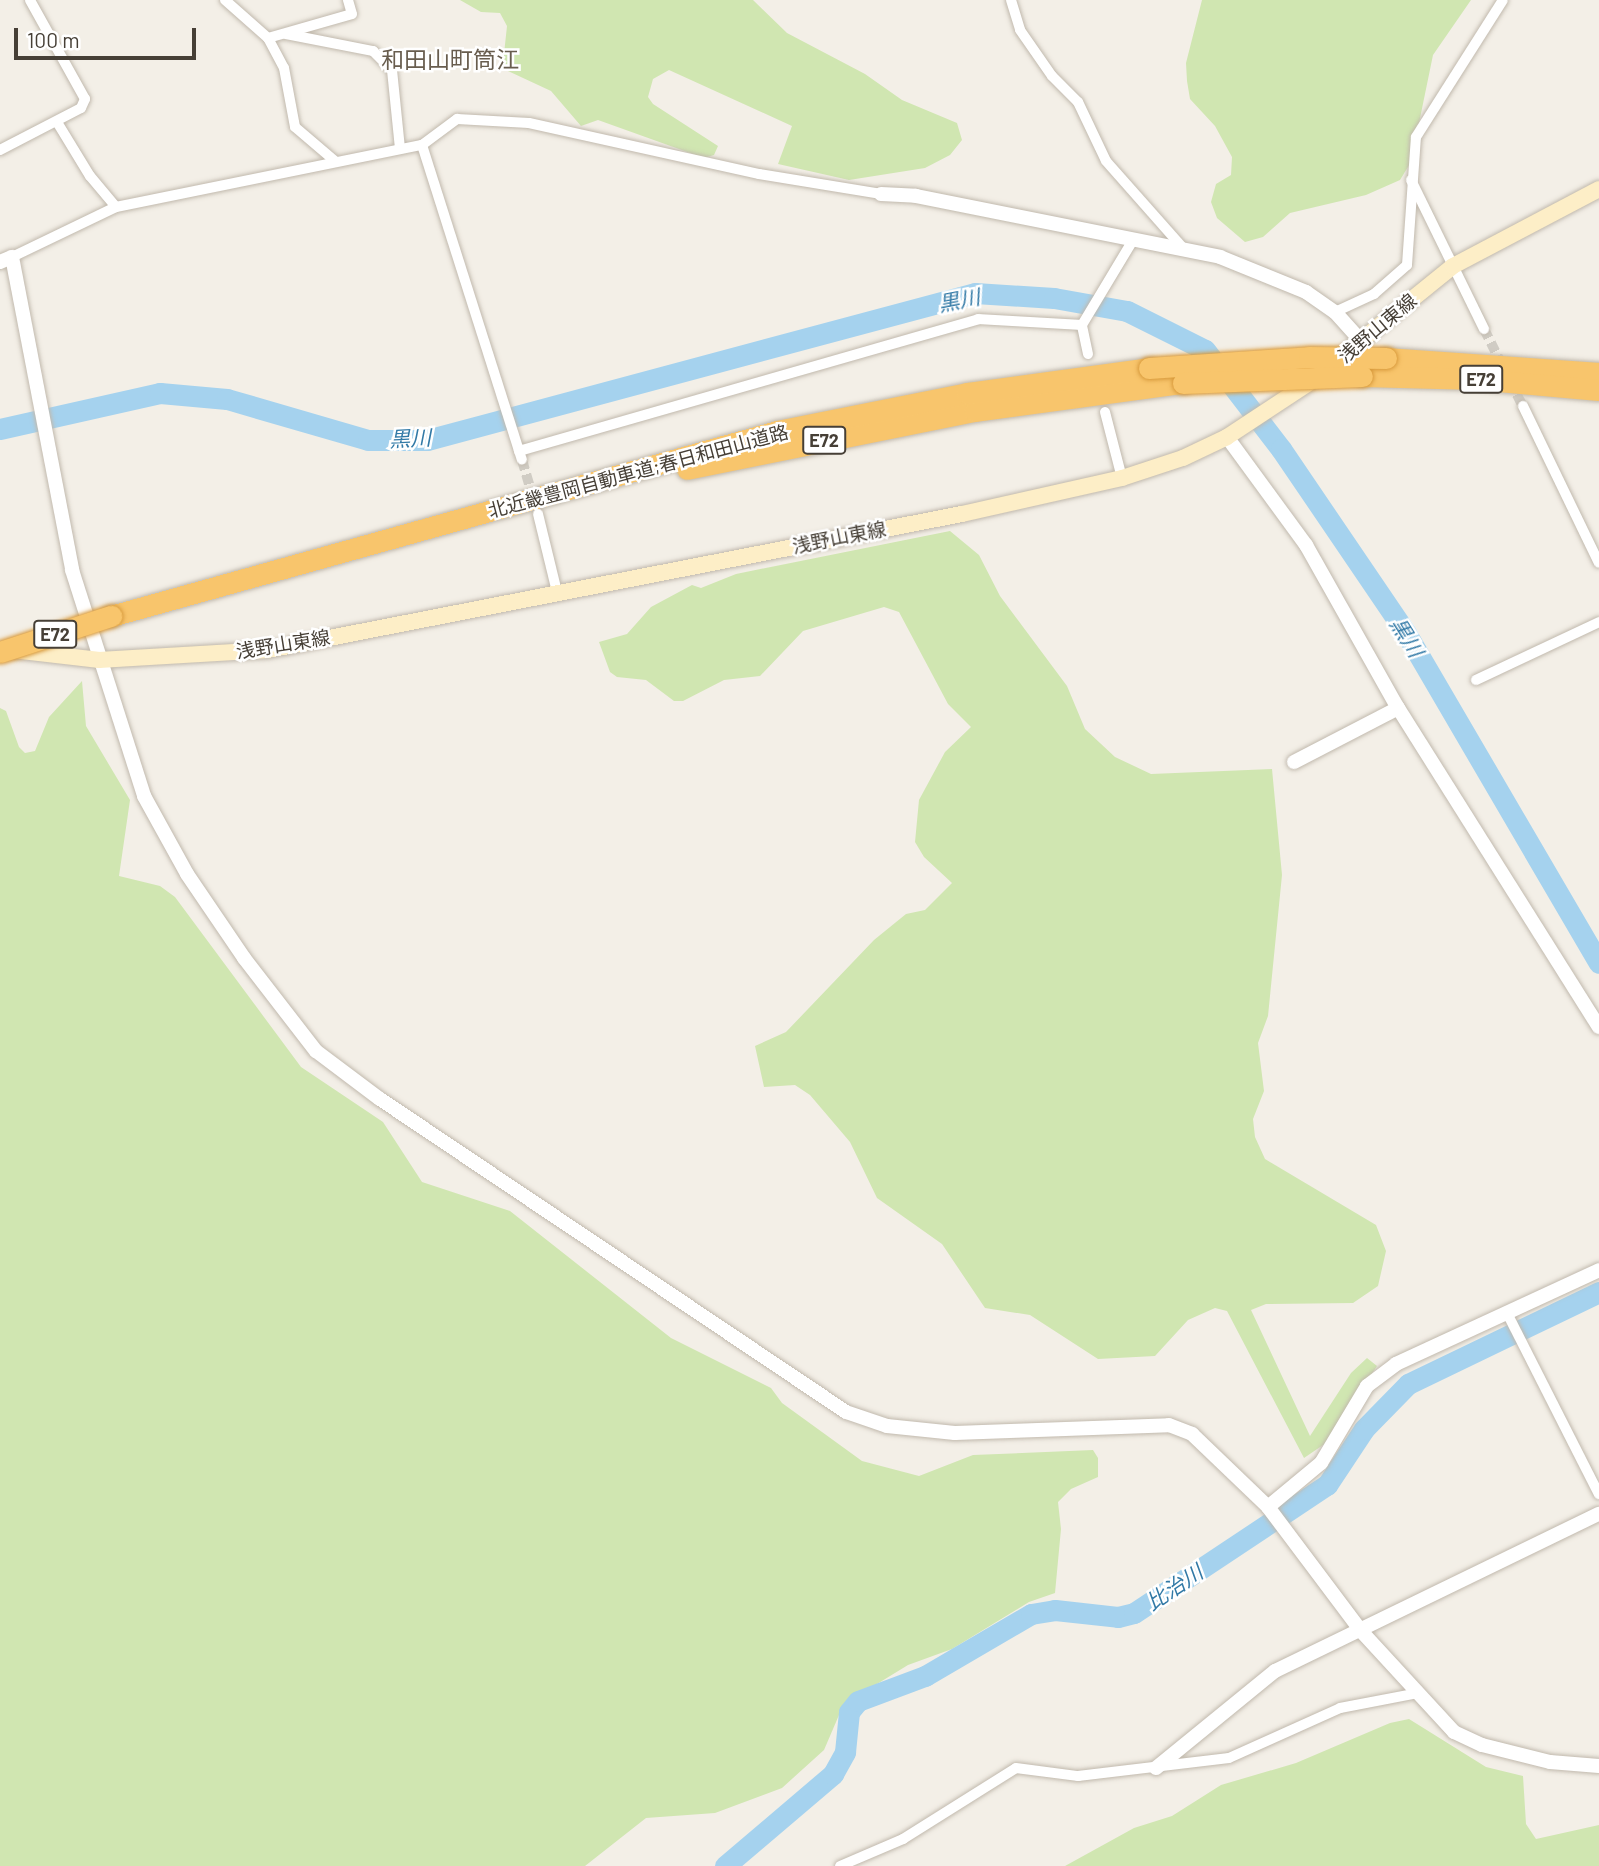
<!DOCTYPE html>
<meta charset="utf-8">
<style>
body{margin:0}
#map{position:relative;width:1599px;height:1866px;overflow:hidden;background:#f3efe7;font-family:Barlow,"Noto Sans JP",sans-serif}
div>[style]{position:absolute}
[style*='--x']{left:calc(var(--x)*1px);top:calc(var(--y)*1px);width:calc(var(--w)*1px);rotate:calc(var(--a)*1deg)}
.green>*{inset:0;background:#d0e6b1}
.river>*{height:21px;margin:-10.5px;padding:0 10.5px;transform-origin:10.5px;border-radius:10.5px;background:#a5d2ee}
.minor-tunnel>*{height:10px;margin-top:-5px;transform-origin:0;background:repeating-linear-gradient(90deg,#d0ccc4 0 10px,transparent 0 15px)}
.roads{filter:drop-shadow(0 0 2px #c1b9ad) drop-shadow(0 0 2px #c1b9ad)}
.minor>*{height:10px;margin:-5px;padding:0 5px;transform-origin:5px;border-radius:5px;background:#fff}
.tertiary>*{height:14px;margin:-7px;padding:0 7px;transform-origin:7px;border-radius:7px;background:#fff}
.secondary>*{height:16px;margin:-8px;padding:0 8px;transform-origin:8px;border-radius:8px;background:#fdeec7}
.motorway>*{height:21px;margin:-10.5px;padding:0 10.5px;transform-origin:10.5px;border-radius:10.5px;background:#f8c56c}
.bridges{filter:drop-shadow(0 0 2px #d89a3c) drop-shadow(0 0 2px #d89a3c)}
.motorway-bridge>*{height:21px;margin:-10.5px;padding:0 10.5px;transform-origin:10.5px;border-radius:10.5px;background:#f8c56c}
span{translate:-50% -50%;white-space:nowrap;text-align:center;line-height:1.15;-webkit-text-stroke:5px #fff;paint-order:stroke}
.shield-label span{padding:2px 5px;background:#fff;border:2px solid;border-radius:5px;-webkit-text-stroke-width:0}
.shield-label{font-size:18px;color:#463f36;font-weight:700}
.street-label{font-size:19px;color:#463f36}
.water-label{font-size:21px;color:#3179a6;font-style:italic}
.quarter-label{font-size:23px;color:#685d4e}
.scale{position:absolute;left:14px;top:28px;width:182px;height:32px;box-sizing:border-box;border:4px solid #463f36;border-top:0;padding-left:9px;font-size:21px;line-height:24px;white-space:nowrap;color:#463f36;-webkit-text-stroke:5px #fff;paint-order:stroke}
</style>
<div id="map">
<div class="green">
<div style="clip-path:polygon(460px 0,753px 0,787px 33px,865px 74px,902px 100px,957px 123px,962px 140px,950px 155px,925px 168px,849px 180px,778px 164px,792px 126px,669px 70px,653px 79px,648px 97px,653px 104px,718px 146px,714px 155px,704px 158px,598px 120px,581px 126px,551px 91px,508px 71px,503px 63px,507px 26px,500px 13px,481px 12px)"></div>
<div style="clip-path:polygon(1202px 0,1471px 0,1433px 55px,1411px 162px,1400px 180px,1366px 195px,1290px 213px,1263px 237px,1245px 242px,1217px 218px,1211px 202px,1216px 184px,1231px 175px,1232px 157px,1215px 126px,1190px 99px,1187px 81px,1186px 63px)"></div>
<div style="clip-path:polygon(950px 531px,979px 555px,1000px 596px,1067px 686px,1085px 729px,1115px 757px,1151px 774px,1272px 769px,1282px 875px,1268px 1016px,1258px 1043px,1264px 1091px,1253px 1119px,1255px 1137px,1265px 1159px,1376px 1225px,1386px 1251px,1378px 1286px,1353px 1303px,1266px 1304px,1251px 1310px,1310px 1436px,1351px 1373px,1367px 1358px,1377px 1366px,1326px 1443px,1304px 1458px,1227px 1311px,1215px 1308px,1188px 1320px,1155px 1356px,1098px 1359px,1030px 1315px,985px 1308px,942px 1244px,877px 1198px,850px 1142px,810px 1095px,795px 1085px,764px 1087px,755px 1046px,786px 1032px,874px 940px,906px 914px,925px 910px,952px 883px,924px 857px,915px 842px,919px 800px,945px 752px,971px 727px,948px 704px,899px 612px,884px 607px,803px 631px,760px 676px,724px 680px,683px 701px,674px 701px,646px 680px,617px 677px,610px 672px,599px 642px,627px 634px,651px 607px,692px 585px,701px 588px,736px 574px)"></div>
<div style="clip-path:polygon(82px 681px,86px 726px,130px 800px,119px 876px,160px 886px,175px 897px,301px 1067px,383px 1122px,422px 1182px,510px 1211px,671px 1338px,771px 1388px,782px 1403px,862px 1461px,919px 1476px,973px 1455px,1093px 1450px,1098px 1458px,1098px 1477px,1071px 1489px,1058px 1502px,1061px 1529px,1055px 1593px,1029px 1602px,952px 1649px,908px 1665px,859px 1695px,839px 1715px,824px 1750px,782px 1788px,715px 1813px,646px 1818px,585px 1866px,0 1866px,0 708px,6px 711px,19px 747px,25px 753px,35px 751px,49px 717px)"></div>
<div style="clip-path:polygon(1409px 1719px,1486px 1767px,1523px 1776px,1526px 1824px,1536px 1839px,1599px 1825px,1599px 1866px,1065px 1866px,1134px 1828px,1172px 1816px,1221px 1785px,1296px 1763px,1390px 1723px)"></div>
</div>
<div class="river">
<div style="--x:0;--y:429;--w:164;--a:-12.7"></div>
<div style="--x:160;--y:393;--w:67;--a:5.1"></div>
<div style="--x:227;--y:399;--w:147;--a:16.2"></div>
<div style="--x:368;--y:440;--w:59;--a:0"></div>
<div style="--x:427;--y:440;--w:567;--a:-15.02"></div>
<div style="--x:975;--y:293;--w:79;--a:3.6"></div>
<div style="--x:1054;--y:298;--w:74;--a:10.1"></div>
<div style="--x:1127;--y:311;--w:87;--a:26.6"></div>
<div style="--x:1205;--y:350;--w:125;--a:52.5"></div>
<div style="--x:1281;--y:449;--w:222;--a:55.8"></div>
<div style="--x:1406;--y:633;--w:382;--a:59.7"></div>
<div style="--x:725;--y:1866;--w:142;--a:-40.4"></div>
<div style="--x:833;--y:1774;--w:25;--a:-61"></div>
<div style="--x:845;--y:1752;--w:40;--a:-84.3"></div>
<div style="--x:849;--y:1712;--w:14;--a:-51"></div>
<div style="--x:858;--y:1701;--w:72;--a:-20.5"></div>
<div style="--x:925;--y:1676;--w:123;--a:-30.3"></div>
<div style="--x:1031;--y:1614;--w:24;--a:-9"></div>
<div style="--x:1055;--y:1610;--w:63;--a:6.3"></div>
<div style="--x:1118;--y:1617;--w:16;--a:-14"></div>
<div style="--x:1134;--y:1613;--w:232;--a:-33.6"></div>
<div style="--x:1327;--y:1485;--w:67;--a:-56.5"></div>
<div style="--x:1364;--y:1429;--w:63;--a:-45.6"></div>
<div style="--x:1408;--y:1384;--w:212;--a:-25.7"></div>
</div>
<div class="minor-tunnel">
<div style="--x:1484;--y:329;--w:42;--a:63.4"></div>
<div style="--x:1510;--y:381;--w:28;--a:63"></div>
<div style="--x:522;--y:460;--w:43;--a:73.7"></div>
</div>
<div class="roads">
<div class="minor">
<div style="--x:225;--y:0;--w:57;--a:41.5"></div>
<div style="--x:268;--y:38;--w:34;--a:62"></div>
<div style="--x:284;--y:68;--w:60;--a:79.4"></div>
<div style="--x:295;--y:127;--w:52;--a:40.4"></div>
<div style="--x:1011;--y:0;--w:31;--a:73"></div>
<div style="--x:1020;--y:30;--w:56;--a:55.2"></div>
<div style="--x:1052;--y:76;--w:37;--a:45"></div>
<div style="--x:1078;--y:102;--w:65;--a:64.6"></div>
<div style="--x:1106;--y:161;--w:115;--a:48.5"></div>
<div style="--x:286;--y:34;--w:89;--a:11.1"></div>
<div style="--x:373;--y:51;--w:27;--a:45"></div>
<div style="--x:392;--y:70;--w:79;--a:84.2"></div>
<div style="--x:268;--y:38;--w:87;--a:-15.9"></div>
<div style="--x:352;--y:14;--w:15;--a:-106"></div>
<div style="--x:57;--y:122;--w:63;--a:58.6"></div>
<div style="--x:90;--y:176;--w:40;--a:50"></div>
<div style="--x:422;--y:145;--w:330;--a:72.4"></div>
<div style="--x:0;--y:150;--w:91;--a:-27.4"></div>
<div style="--x:81;--y:108;--w:10;--a:-66"></div>
<div style="--x:85;--y:99;--w:113;--a:-119.1"></div>
<div style="--x:1411;--y:180;--w:166;--a:63.9"></div>
<div style="--x:12;--y:257;--w:115;--a:-25.7"></div>
<div style="--x:116;--y:207;--w:312;--a:-11.5"></div>
<div style="--x:422;--y:145;--w:44;--a:-36.6"></div>
<div style="--x:457;--y:119;--w:72;--a:3.2"></div>
<div style="--x:529;--y:123;--w:236;--a:12.5"></div>
<div style="--x:759;--y:174;--w:124;--a:9.3"></div>
<div style="--x:1335;--y:312;--w:43;--a:-24.8"></div>
<div style="--x:1374;--y:294;--w:44;--a:-41.3"></div>
<div style="--x:1407;--y:265;--w:128;--a:-86"></div>
<div style="--x:1416;--y:137;--w:162;--a:-57.6"></div>
<div style="--x:1088;--y:354;--w:30;--a:-102"></div>
<div style="--x:1082;--y:325;--w:99;--a:-59"></div>
<div style="--x:1523;--y:406;--w:174;--a:64.2"></div>
<div style="--x:1105;--y:412;--w:68;--a:75.6"></div>
<div style="--x:519;--y:451;--w:478;--a:-16"></div>
<div style="--x:978;--y:319;--w:104;--a:3.3"></div>
<div style="--x:538;--y:514;--w:80;--a:76.3"></div>
<div style="--x:1476;--y:680;--w:136;--a:-25.2"></div>
<div style="--x:1508;--y:1315;--w:201;--a:63.1"></div>
<div style="--x:840;--y:1866;--w:69;--a:-23.2"></div>
<div style="--x:903;--y:1839;--w:133;--a:-32.1"></div>
<div style="--x:1016;--y:1768;--w:63;--a:7.4"></div>
<div style="--x:1078;--y:1776;--w:152;--a:-6.8"></div>
<div style="--x:1229;--y:1758;--w:122;--a:-24.2"></div>
<div style="--x:1340;--y:1708;--w:79;--a:-10.9"></div>
</div>
<div class="tertiary">
<div style="--x:881;--y:194;--w:35;--a:3"></div>
<div style="--x:916;--y:196;--w:310;--a:11.3"></div>
<div style="--x:1220;--y:257;--w:93;--a:22.1"></div>
<div style="--x:1306;--y:292;--w:35;--a:35"></div>
<div style="--x:1335;--y:312;--w:36;--a:48"></div>
<div style="--x:0;--y:262;--w:13;--a:-23"></div>
<div style="--x:12;--y:257;--w:319;--a:79.1"></div>
<div style="--x:72;--y:570;--w:237;--a:72.3"></div>
<div style="--x:144;--y:796;--w:89;--a:61.1"></div>
<div style="--x:187;--y:874;--w:102;--a:55.8"></div>
<div style="--x:244;--y:958;--w:118;--a:52.3"></div>
<div style="--x:316;--y:1051;--w:80;--a:36.9"></div>
<div style="--x:380;--y:1099;--w:561;--a:33.89"></div>
<div style="--x:846;--y:1412;--w:43;--a:18.9"></div>
<div style="--x:887;--y:1426;--w:68;--a:5.9"></div>
<div style="--x:955;--y:1433;--w:214;--a:-2.1"></div>
<div style="--x:1169;--y:1425;--w:25;--a:21"></div>
<div style="--x:1192;--y:1434;--w:105;--a:43.8"></div>
<div style="--x:1268;--y:1507;--w:156;--a:53.1"></div>
<div style="--x:1362;--y:1632;--w:136;--a:47.4"></div>
<div style="--x:1454;--y:1732;--w:31;--a:25"></div>
<div style="--x:1482;--y:1745;--w:70;--a:14"></div>
<div style="--x:1550;--y:1762;--w:49;--a:4.7"></div>
<div style="--x:1227;--y:437;--w:134;--a:53.8"></div>
<div style="--x:1306;--y:545;--w:187;--a:60.6"></div>
<div style="--x:1398;--y:708;--w:377;--a:57.8"></div>
<div style="--x:1294;--y:762;--w:117;--a:-27.4"></div>
<div style="--x:1268;--y:1507;--w:69;--a:-39.7"></div>
<div style="--x:1321;--y:1463;--w:90;--a:-59.1"></div>
<div style="--x:1367;--y:1386;--w:36;--a:-37"></div>
<div style="--x:1396;--y:1364;--w:224;--a:-24.8"></div>
<div style="--x:1156;--y:1768;--w:154;--a:-39.2"></div>
<div style="--x:1275;--y:1671;--w:360;--a:-25.9"></div>
</div>
<div class="secondary">
<div style="--x:1337;--y:360;--w:149;--a:-39"></div>
<div style="--x:1453;--y:266;--w:165;--a:-27.8"></div>
<div style="--x:13;--y:650;--w:87;--a:6.6"></div>
<div style="--x:99;--y:660;--w:169;--a:-3.4"></div>
<div style="--x:268;--y:650;--w:707;--a:-11.09"></div>
<div style="--x:962;--y:514;--w:164;--a:-12.7"></div>
<div style="--x:1122;--y:478;--w:64;--a:-18.2"></div>
<div style="--x:1183;--y:458;--w:49;--a:-25.5"></div>
<div style="--x:1227;--y:437;--w:113;--a:-33.4"></div>
</div>
<div class="motorway">
<div style="--x:1386;--y:358;--w:214;--a:4"></div>
<div style="--x:1362;--y:376;--w:114;--a:1.5"></div>
<div style="--x:1476;--y:379;--w:123;--a:5.1"></div>
<div style="--x:687;--y:469;--w:294;--a:-11.4"></div>
<div style="--x:975;--y:411;--w:210;--a:-7.7"></div>
<div style="--x:111;--y:616;--w:691;--a:-15.52"></div>
<div style="--x:777;--y:431;--w:194;--a:-11.3"></div>
<div style="--x:967;--y:393;--w:184;--a:-7.8"></div>
</div>
</div>
<div class="bridges">
<div class="motorway-bridge">
<div style="--x:1149;--y:368;--w:160;--a:-3.9"></div>
<div style="--x:1309;--y:357;--w:77;--a:0.7"></div>
<div style="--x:1183;--y:383;--w:179;--a:-2.2"></div>
<div style="--x:0;--y:652;--w:117;--a:-18"></div>
</div>
</div>
<div class="shield-label">
<span style="left:1481px;top:379px">E72</span>
<span style="left:824px;top:440px">E72</span>
<span style="left:55px;top:634px">E72</span>
</div>
<div class="street-label">
<span style="left:1377px;top:328px;rotate:-40deg">浅野山東線</span>
<span style="left:638px;top:471px;rotate:-15deg">北近畿豊岡自動車道;春日和田山道路</span>
<span style="left:839px;top:537px;rotate:-11deg">浅野山東線</span>
<span style="left:283px;top:644px;rotate:-9deg">浅野山東線</span>
</div>
<div class="water-label">
<span style="left:959px;top:300px;rotate:-11deg">黒川</span>
<span style="left:410px;top:438px;rotate:-3deg">黒川</span>
<span style="left:1407px;top:637px;rotate:58deg">黒川</span>
<span style="left:1174px;top:1587px;rotate:-34deg">比治川</span>
</div>
<div class="quarter-label">
<span style="left:450px;top:59px">和田山町筒江</span>
</div>
<div class="scale">100 m</div>
</div>
